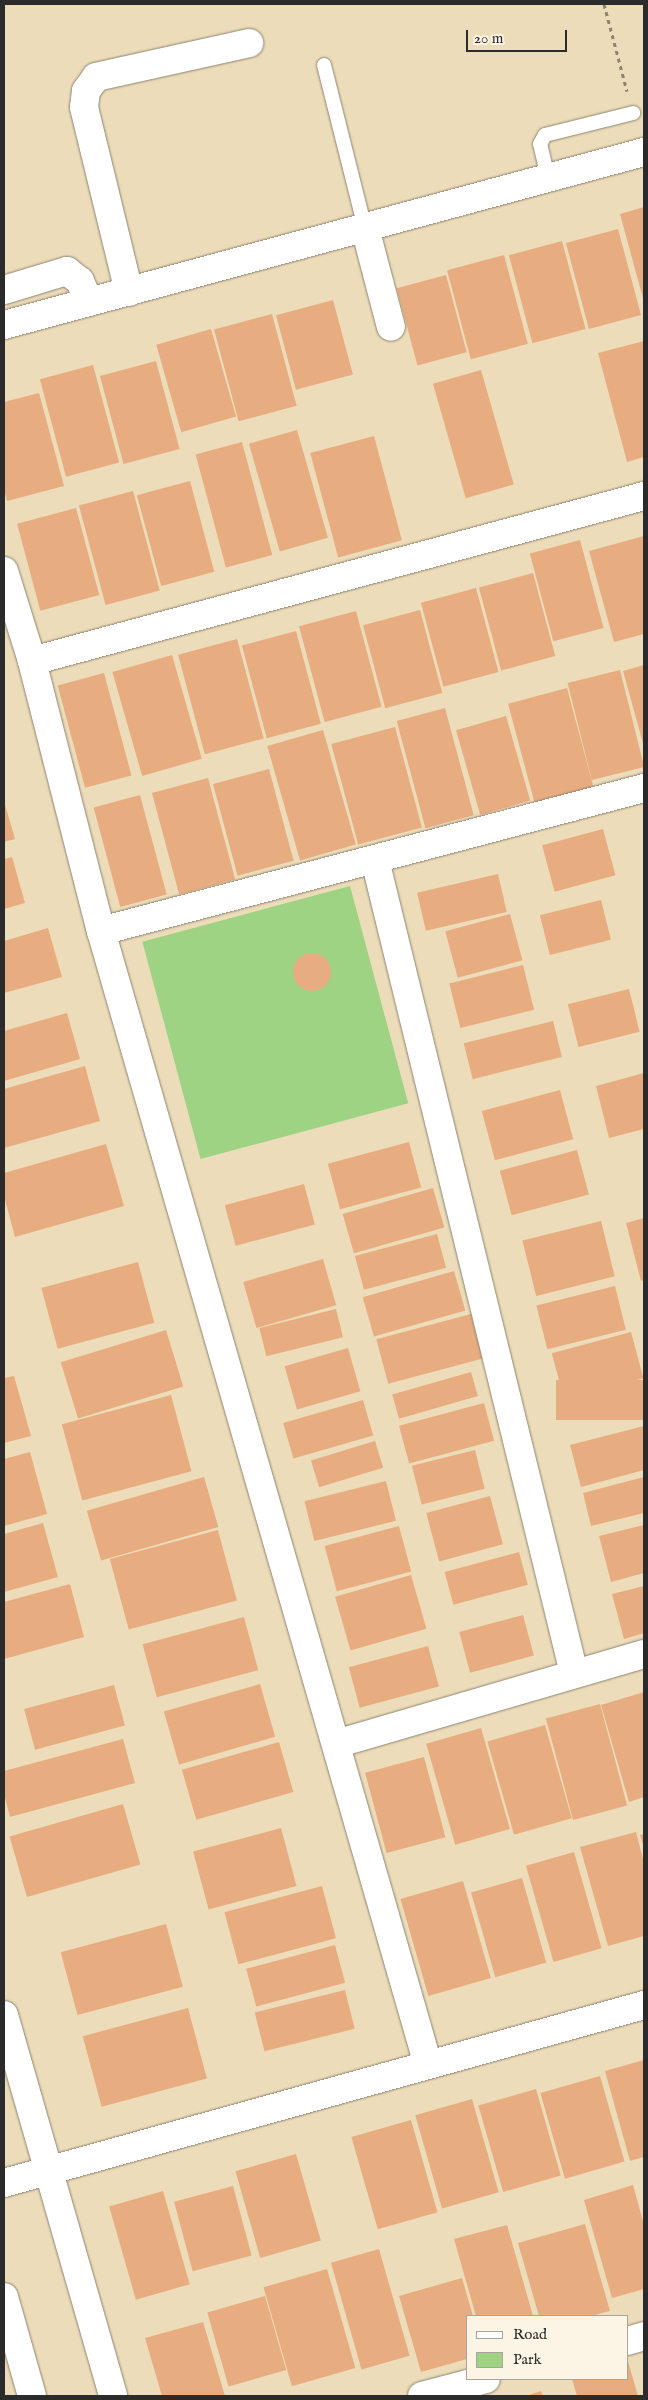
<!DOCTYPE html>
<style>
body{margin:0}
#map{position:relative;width:648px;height:2400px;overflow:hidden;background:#eddcb9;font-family:"IM FELL English",serif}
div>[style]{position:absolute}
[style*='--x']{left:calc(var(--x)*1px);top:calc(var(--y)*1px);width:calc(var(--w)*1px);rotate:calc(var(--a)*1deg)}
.green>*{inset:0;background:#9ed383;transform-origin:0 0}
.building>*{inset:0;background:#e8ac81;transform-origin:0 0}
.round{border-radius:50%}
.path>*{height:3px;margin-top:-1.5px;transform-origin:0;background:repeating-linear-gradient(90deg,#8c8472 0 4px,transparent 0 8px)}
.roads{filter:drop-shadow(0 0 1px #8c8472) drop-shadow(0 0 1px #8c8472)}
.service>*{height:14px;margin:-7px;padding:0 7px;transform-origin:7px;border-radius:7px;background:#fff}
.minor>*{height:28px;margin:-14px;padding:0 14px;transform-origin:14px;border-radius:14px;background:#fff}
.tertiary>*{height:28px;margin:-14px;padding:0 14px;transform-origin:14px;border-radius:14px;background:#fff}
span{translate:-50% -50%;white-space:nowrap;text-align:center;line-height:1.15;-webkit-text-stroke:5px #fcf5e5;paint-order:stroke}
.frame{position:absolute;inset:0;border:5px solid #2b2b2b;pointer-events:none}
.legend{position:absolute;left:466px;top:2315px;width:162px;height:65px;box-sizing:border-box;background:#fcf5e5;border:1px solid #a8a49b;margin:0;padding:6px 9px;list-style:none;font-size:15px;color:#2b2b2b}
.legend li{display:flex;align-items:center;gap:10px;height:25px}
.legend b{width:25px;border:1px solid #a8a49b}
.scale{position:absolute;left:466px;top:30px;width:101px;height:22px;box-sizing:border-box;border:2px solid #2b2b2b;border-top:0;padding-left:6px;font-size:15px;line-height:18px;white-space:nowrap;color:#2b2b2b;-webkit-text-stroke:4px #fcf5e5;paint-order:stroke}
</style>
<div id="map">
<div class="green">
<div style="left:350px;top:886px;width:225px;height:215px;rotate:75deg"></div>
</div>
<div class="building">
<div style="clip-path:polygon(644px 207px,644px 302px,620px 214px)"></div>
<div style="left:618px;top:229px;width:89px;height:54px;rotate:75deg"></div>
<div style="left:562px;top:241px;width:91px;height:55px;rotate:75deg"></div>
<div style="left:504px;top:255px;width:92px;height:59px;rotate:75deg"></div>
<div style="left:446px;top:275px;width:80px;height:51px;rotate:75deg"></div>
<div style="left:333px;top:300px;width:77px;height:59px;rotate:75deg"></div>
<div style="left:272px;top:314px;width:95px;height:60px;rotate:75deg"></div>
<div style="left:211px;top:329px;width:91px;height:57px;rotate:74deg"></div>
<div style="clip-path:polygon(644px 341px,644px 457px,627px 462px,598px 353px)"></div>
<div style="left:156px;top:361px;width:91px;height:58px;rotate:75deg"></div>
<div style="left:93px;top:365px;width:101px;height:55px;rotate:75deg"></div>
<div style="left:481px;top:370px;width:119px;height:50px;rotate:74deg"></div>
<div style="clip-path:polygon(39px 393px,64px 486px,7px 501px,4px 489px,4px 402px)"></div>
<div style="left:297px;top:430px;width:112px;height:50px;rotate:74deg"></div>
<div style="left:374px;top:436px;width:108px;height:66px;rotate:75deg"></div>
<div style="left:242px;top:442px;width:117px;height:48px;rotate:75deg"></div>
<div style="left:190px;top:481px;width:94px;height:55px;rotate:75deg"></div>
<div style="left:133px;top:491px;width:103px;height:56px;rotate:75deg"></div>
<div style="left:76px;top:508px;width:90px;height:61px;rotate:75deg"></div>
<div style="clip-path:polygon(644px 536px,644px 634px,614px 642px,589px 551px)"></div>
<div style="left:580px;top:540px;width:91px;height:52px;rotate:75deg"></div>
<div style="left:533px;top:573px;width:86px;height:56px;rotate:75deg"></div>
<div style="left:476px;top:588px;width:87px;height:57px;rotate:75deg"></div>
<div style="left:420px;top:610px;width:86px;height:59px;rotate:75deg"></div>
<div style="left:356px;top:611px;width:99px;height:59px;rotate:75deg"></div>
<div style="left:296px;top:631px;width:96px;height:56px;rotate:75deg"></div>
<div style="left:237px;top:639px;width:103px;height:61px;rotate:75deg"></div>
<div style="left:172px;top:655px;width:108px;height:62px;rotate:74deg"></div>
<div style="clip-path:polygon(644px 665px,644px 747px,623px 671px)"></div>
<div style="left:620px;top:670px;width:100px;height:54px;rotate:76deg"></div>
<div style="left:104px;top:673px;width:106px;height:48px;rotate:75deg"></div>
<div style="left:567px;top:688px;width:104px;height:61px;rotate:75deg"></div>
<div style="left:445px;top:708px;width:111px;height:50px;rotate:75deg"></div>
<div style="left:506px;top:716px;width:88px;height:52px;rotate:74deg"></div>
<div style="left:395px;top:727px;width:104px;height:66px;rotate:75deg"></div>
<div style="left:323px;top:730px;width:119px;height:58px;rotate:74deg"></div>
<div style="left:269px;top:769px;width:95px;height:58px;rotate:75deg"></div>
<div style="left:208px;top:778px;width:105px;height:58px;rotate:75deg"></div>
<div style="left:140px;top:795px;width:103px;height:48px;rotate:75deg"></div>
<div style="clip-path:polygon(4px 801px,15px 839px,4px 842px)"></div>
<div style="left:603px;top:829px;width:48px;height:63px;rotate:75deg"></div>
<div style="clip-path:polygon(12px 857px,25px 903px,4px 909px,4px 859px)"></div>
<div style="left:498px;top:874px;width:39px;height:83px;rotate:77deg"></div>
<div style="left:601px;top:900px;width:41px;height:63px;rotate:76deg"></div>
<div style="left:510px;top:914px;width:48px;height:67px;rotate:75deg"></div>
<div style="clip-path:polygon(48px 928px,62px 977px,4px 993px,4px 941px)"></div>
<div class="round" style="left:293px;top:953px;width:38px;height:38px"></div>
<div style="left:523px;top:965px;width:46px;height:76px;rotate:76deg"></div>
<div style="left:629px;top:989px;width:44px;height:63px;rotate:76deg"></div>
<div style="clip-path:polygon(67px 1013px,80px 1059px,4px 1081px,4px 1031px)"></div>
<div style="left:553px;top:1021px;width:37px;height:92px;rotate:76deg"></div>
<div style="clip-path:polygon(85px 1066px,100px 1121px,4px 1148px,4px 1089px)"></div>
<div style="clip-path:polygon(644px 1073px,644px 1129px,609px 1138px,596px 1086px)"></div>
<div style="left:560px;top:1090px;width:51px;height:81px;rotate:75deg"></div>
<div style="left:409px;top:1142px;width:47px;height:84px;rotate:75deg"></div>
<div style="clip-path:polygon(106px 1144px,124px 1206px,15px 1237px,4px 1196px,4px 1173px)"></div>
<div style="left:577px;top:1150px;width:46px;height:80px;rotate:75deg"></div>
<div style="left:304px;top:1184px;width:42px;height:82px;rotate:75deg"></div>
<div style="left:433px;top:1188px;width:41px;height:94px;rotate:74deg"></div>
<div style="clip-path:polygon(644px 1218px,644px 1280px,641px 1281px,626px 1223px)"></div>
<div style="left:601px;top:1221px;width:57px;height:81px;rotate:76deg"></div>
<div style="left:437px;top:1234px;width:35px;height:85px;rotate:75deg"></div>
<div style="left:323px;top:1259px;width:48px;height:83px;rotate:74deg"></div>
<div style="left:138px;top:1262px;width:63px;height:100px;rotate:75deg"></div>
<div style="left:454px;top:1271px;width:41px;height:95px;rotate:74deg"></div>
<div style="left:615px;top:1286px;width:45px;height:81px;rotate:76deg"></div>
<div style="left:336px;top:1309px;width:29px;height:79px;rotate:76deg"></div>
<div style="left:471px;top:1314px;width:46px;height:98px;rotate:75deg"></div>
<div style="left:166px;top:1330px;width:59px;height:110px;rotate:73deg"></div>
<div style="left:631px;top:1332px;width:48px;height:82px;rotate:75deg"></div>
<div style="left:348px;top:1348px;width:45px;height:66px;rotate:74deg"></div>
<div style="left:471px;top:1372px;width:25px;height:82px;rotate:74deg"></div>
<div style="clip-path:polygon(14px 1376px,31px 1436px,4px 1443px,4px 1378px)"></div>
<div style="left:644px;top:1380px;width:40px;height:88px;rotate:90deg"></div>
<div style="left:171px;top:1395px;width:79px;height:113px;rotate:75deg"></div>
<div style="left:363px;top:1400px;width:37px;height:83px;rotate:74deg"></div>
<div style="left:484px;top:1403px;width:39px;height:88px;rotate:75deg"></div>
<div style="clip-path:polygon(644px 1426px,644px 1470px,581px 1487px,570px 1445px)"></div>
<div style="left:375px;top:1441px;width:28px;height:67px;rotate:73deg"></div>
<div style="left:475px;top:1450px;width:40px;height:65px;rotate:76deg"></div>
<div style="clip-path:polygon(30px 1452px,47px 1514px,4px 1526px,4px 1459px)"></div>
<div style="left:204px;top:1477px;width:52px;height:122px;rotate:74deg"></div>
<div style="clip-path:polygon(644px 1477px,644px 1513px,591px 1526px,583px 1493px)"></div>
<div style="left:386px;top:1481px;width:41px;height:84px;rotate:76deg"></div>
<div style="left:490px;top:1496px;width:50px;height:66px;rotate:75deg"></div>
<div style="clip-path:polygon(43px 1523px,58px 1577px,4px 1592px,4px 1534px)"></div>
<div style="clip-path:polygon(644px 1525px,644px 1573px,611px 1582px,599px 1536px)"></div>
<div style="left:399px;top:1526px;width:47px;height:77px;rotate:75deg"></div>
<div style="left:218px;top:1530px;width:73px;height:112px;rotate:75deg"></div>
<div style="left:519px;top:1552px;width:34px;height:77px;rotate:75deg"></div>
<div style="left:411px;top:1575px;width:56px;height:79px;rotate:74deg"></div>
<div style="clip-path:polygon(70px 1584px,84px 1637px,4px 1659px,4px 1602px)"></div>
<div style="clip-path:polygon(644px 1586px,644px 1633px,624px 1639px,612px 1594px)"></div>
<div style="left:523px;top:1615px;width:42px;height:66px;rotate:75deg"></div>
<div style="left:244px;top:1617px;width:55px;height:105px;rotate:75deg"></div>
<div style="left:428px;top:1646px;width:42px;height:82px;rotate:75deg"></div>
<div style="left:260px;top:1684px;width:55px;height:100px;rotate:74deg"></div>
<div style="left:114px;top:1685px;width:42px;height:93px;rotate:75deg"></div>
<div style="clip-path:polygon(644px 1692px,644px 1797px,629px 1802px,601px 1705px)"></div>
<div style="left:600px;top:1704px;width:105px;height:56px;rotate:75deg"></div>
<div style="left:545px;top:1725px;width:97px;height:60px;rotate:74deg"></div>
<div style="left:481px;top:1728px;width:105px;height:57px;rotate:74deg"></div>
<div style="clip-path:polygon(123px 1739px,135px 1783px,10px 1817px,4px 1794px,4px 1771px)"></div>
<div style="left:279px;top:1742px;width:52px;height:101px;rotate:74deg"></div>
<div style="left:424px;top:1757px;width:83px;height:61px;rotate:75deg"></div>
<div style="left:123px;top:1804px;width:63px;height:118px;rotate:74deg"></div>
<div style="left:281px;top:1828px;width:60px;height:91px;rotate:75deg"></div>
<div style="clip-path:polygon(636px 1832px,644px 1863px,644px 1936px,608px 1946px,580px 1847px)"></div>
<div style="clip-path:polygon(644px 1834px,644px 1848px,640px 1835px)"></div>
<div style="left:574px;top:1852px;width:100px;height:50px;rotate:74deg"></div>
<div style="left:522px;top:1878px;width:88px;height:53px;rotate:74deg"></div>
<div style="left:463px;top:1881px;width:101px;height:65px;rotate:74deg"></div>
<div style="left:322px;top:1886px;width:54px;height:101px;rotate:75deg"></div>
<div style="left:166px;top:1924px;width:65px;height:109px;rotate:75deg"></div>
<div style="left:335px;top:1945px;width:39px;height:92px;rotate:75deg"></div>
<div style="left:345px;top:1990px;width:40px;height:93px;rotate:76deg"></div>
<div style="left:188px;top:2008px;width:73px;height:109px;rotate:75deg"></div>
<div style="clip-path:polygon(644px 2060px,644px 2157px,630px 2161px,605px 2071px)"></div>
<div style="left:600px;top:2076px;width:89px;height:62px;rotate:74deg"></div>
<div style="left:536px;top:2089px;width:90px;height:60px;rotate:74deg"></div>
<div style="left:472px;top:2099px;width:97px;height:59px;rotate:74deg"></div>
<div style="left:411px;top:2120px;width:96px;height:62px;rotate:74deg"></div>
<div style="left:296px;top:2154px;width:90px;height:63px;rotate:74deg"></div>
<div style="clip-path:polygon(633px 2185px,644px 2225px,644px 2289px,612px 2298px,584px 2200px)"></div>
<div style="left:233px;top:2186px;width:72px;height:61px;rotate:75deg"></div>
<div style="left:163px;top:2191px;width:97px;height:56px;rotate:74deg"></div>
<div style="clip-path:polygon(585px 2224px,610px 2311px,591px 2316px,539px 2316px,518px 2243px)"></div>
<div style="clip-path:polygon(507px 2225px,533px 2316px,476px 2316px,454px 2239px)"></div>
<div style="left:379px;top:2249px;width:111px;height:50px;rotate:74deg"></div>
<div style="left:327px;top:2269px;width:103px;height:66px;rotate:74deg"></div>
<div style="clip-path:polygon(462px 2278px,473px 2316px,467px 2316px,467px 2359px,421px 2372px,399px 2296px)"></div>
<div style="left:265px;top:2296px;width:77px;height:60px;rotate:74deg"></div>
<div style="clip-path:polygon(203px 2322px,225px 2396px,162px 2396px,145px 2338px)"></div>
<div style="clip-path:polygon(627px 2358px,638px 2396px,577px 2396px,572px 2379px,627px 2379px)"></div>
<div style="clip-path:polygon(541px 2391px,543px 2396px,526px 2396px)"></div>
</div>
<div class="path">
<div style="--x:604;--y:4;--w:90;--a:75.2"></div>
</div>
<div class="roads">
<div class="service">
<div style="--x:324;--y:65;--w:168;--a:75.9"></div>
<div style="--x:548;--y:178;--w:35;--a:-103"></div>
<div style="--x:540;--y:144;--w:10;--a:-61"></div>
<div style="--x:545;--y:135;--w:91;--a:-14"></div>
</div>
<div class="minor">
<div style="--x:365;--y:228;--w:102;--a:75.3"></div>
<div style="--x:4;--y:290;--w:66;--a:-16.8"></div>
<div style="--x:67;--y:271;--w:16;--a:38"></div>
<div style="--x:80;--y:281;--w:23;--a:67"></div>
<div style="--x:129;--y:292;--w:190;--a:-103.7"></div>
<div style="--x:84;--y:107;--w:16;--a:-83"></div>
<div style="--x:86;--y:91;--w:17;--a:-54"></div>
<div style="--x:96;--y:77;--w:157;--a:-12.5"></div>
<div style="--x:4;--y:325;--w:663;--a:-15.13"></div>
<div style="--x:4;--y:571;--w:94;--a:72.7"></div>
<div style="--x:32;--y:661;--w:279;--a:75.7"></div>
<div style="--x:101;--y:931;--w:1180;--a:73.91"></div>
<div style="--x:32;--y:661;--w:634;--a:-15.09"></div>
<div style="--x:375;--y:860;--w:837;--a:76.25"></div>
<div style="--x:101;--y:931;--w:562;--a:-14.75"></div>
<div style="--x:336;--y:1744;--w:321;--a:-16.3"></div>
<div style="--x:4;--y:2015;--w:396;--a:74"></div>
<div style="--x:627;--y:2341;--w:18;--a:-16"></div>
<div style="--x:422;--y:2396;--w:66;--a:-14.9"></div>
</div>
<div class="tertiary">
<div style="--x:4;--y:2183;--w:664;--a:-15.54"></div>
<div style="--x:4;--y:2297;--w:103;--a:74.2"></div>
</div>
</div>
<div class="frame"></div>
<ul class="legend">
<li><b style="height:6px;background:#fff"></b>Road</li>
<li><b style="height:14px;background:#9ed383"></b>Park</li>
</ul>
<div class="scale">20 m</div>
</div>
